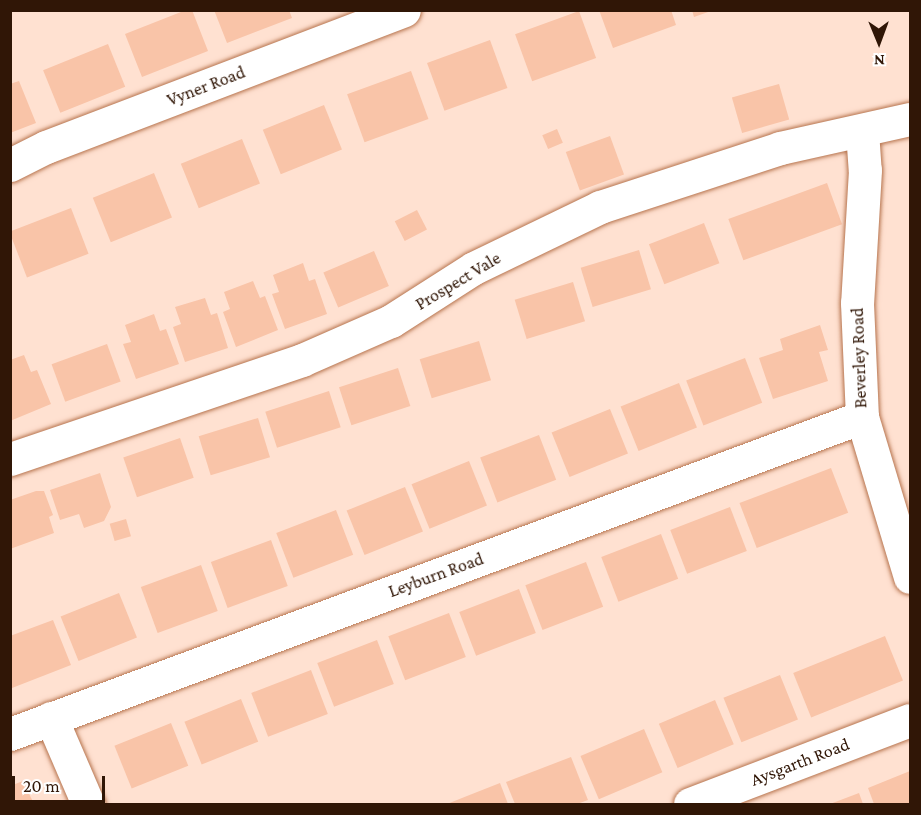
<!DOCTYPE html>
<style>
body{margin:0}
#map{position:relative;width:921px;height:815px;overflow:hidden;background:#ffe1d1;font-family:"Crimson Pro",serif}
div>[style]{position:absolute}
[style*='--x']{left:calc(var(--x)*1px);top:calc(var(--y)*1px);width:calc(var(--w)*1px);rotate:calc(var(--a)*1deg)}
.building>*{inset:0;background:#f9c4a8;transform-origin:0 0}
.roads{filter:drop-shadow(0 0 2px #b7744e) drop-shadow(0 0 2px #b7744e)}
.minor>*{height:33px;margin:-16.5px;padding:0 16.5px;transform-origin:16.5px;border-radius:16.5px;background:#fff}
span{translate:-50% -50%;white-space:nowrap;text-align:center;line-height:1.15;-webkit-text-stroke:5px #fff;paint-order:stroke}
.street-label{font-size:18px;color:#301606}
.frame{position:absolute;inset:0;border:12px solid #301606;pointer-events:none}
.north{position:absolute;left:849px;top:12px;width:60px;height:60px;-webkit-text-stroke:4px #fff;paint-order:stroke;rotate:179deg;font-size:16px;font-weight:700;line-height:24px;text-align:center;color:#301606}
.north::after{content:'';display:block;margin:auto;width:21px;height:27px;background:#301606;clip-path:polygon(50% 0,100% 100%,50% 72%,0 100%)}
.scale{position:absolute;left:12px;top:776px;width:93px;height:27px;box-sizing:border-box;border:3px solid #301606;border-top:0;padding-left:8px;font-size:18px;line-height:21px;white-space:nowrap;color:#301606;-webkit-text-stroke:4px #fff;paint-order:stroke}
</style>
<div id="map">
<div class="building">
<div style="clip-path:polygon(186px 10px,192px 10px,208px 51px,142px 77px,125px 34px)"></div>
<div style="clip-path:polygon(214px 10px,289px 10px,292px 18px,227px 43px)"></div>
<div style="clip-path:polygon(599px 10px,671px 10px,676px 25px,613px 48px)"></div>
<div style="clip-path:polygon(692px 10px,711px 10px,711px 11px,694px 17px)"></div>
<div style="left:579px;top:11px;width:50px;height:68px;rotate:70deg"></div>
<div style="left:490px;top:40px;width:51px;height:67px;rotate:70deg"></div>
<div style="left:108px;top:44px;width:46px;height:70px;rotate:68deg"></div>
<div style="left:411px;top:71px;width:51px;height:68px;rotate:70deg"></div>
<div style="clip-path:polygon(19px 81px,36px 123px,10px 133px,10px 84px)"></div>
<div style="left:779px;top:84px;width:37px;height:49px;rotate:74deg"></div>
<div style="left:324px;top:105px;width:48px;height:66px;rotate:68deg"></div>
<div style="left:557px;top:129px;width:15px;height:16px;rotate:67deg"></div>
<div style="left:610px;top:136px;width:41px;height:47px;rotate:70deg"></div>
<div style="left:242px;top:139px;width:48px;height:66px;rotate:68deg"></div>
<div style="left:154px;top:173px;width:48px;height:66px;rotate:68deg"></div>
<div style="left:827px;top:183px;width:44px;height:105px;rotate:70deg"></div>
<div style="left:71px;top:208px;width:49px;height:66px;rotate:69deg"></div>
<div style="left:417px;top:210px;width:22px;height:25px;rotate:63deg"></div>
<div style="left:704px;top:223px;width:43px;height:59px;rotate:69deg"></div>
<div style="left:639px;top:250px;width:41px;height:61px;rotate:73deg"></div>
<div style="left:374px;top:251px;width:38px;height:55px;rotate:67deg"></div>
<div style="clip-path:polygon(303px 263px,309px 281px,315px 279px,327px 314px,285px 329px,272px 294px,279px 292px,273px 275px)"></div>
<div style="clip-path:polygon(253px 281px,260px 298px,265px 296px,278px 330px,236px 347px,223px 312px,230px 309px,224px 292px)"></div>
<div style="left:573px;top:282px;width:41px;height:61px;rotate:73deg"></div>
<div style="clip-path:polygon(205px 298px,211px 315px,217px 313px,228px 348px,185px 362px,173px 327px,181px 324px,175px 307px)"></div>
<div style="clip-path:polygon(154px 314px,160px 331px,166px 329px,179px 364px,136px 379px,123px 344px,131px 342px,125px 325px)"></div>
<div style="clip-path:polygon(820px 325px,828px 350px,819px 352px,828px 381px,773px 399px,759px 358px,783px 350px,780px 339px)"></div>
<div style="left:479px;top:341px;width:41px;height:62px;rotate:73deg"></div>
<div style="left:107px;top:344px;width:40px;height:59px;rotate:70deg"></div>
<div style="clip-path:polygon(24px 355px,31px 372px,37px 370px,51px 404px,10px 421px,10px 360px)"></div>
<div style="left:745px;top:358px;width:48px;height:63px;rotate:69deg"></div>
<div style="left:398px;top:368px;width:40px;height:62px;rotate:72deg"></div>
<div style="left:679px;top:383px;width:48px;height:63px;rotate:68deg"></div>
<div style="left:329px;top:391px;width:38px;height:67px;rotate:72deg"></div>
<div style="left:610px;top:409px;width:48px;height:63px;rotate:68deg"></div>
<div style="left:258px;top:418px;width:41px;height:62px;rotate:73deg"></div>
<div style="left:539px;top:435px;width:48px;height:63px;rotate:69deg"></div>
<div style="left:180px;top:438px;width:42px;height:60px;rotate:71deg"></div>
<div style="left:469px;top:461px;width:48px;height:62px;rotate:68deg"></div>
<div style="left:831px;top:468px;width:48px;height:98px;rotate:69deg"></div>
<div style="clip-path:polygon(100px 473px,111px 507px,104px 521px,84px 528px,79px 514px,60px 520px,50px 490px)"></div>
<div style="left:405px;top:487px;width:48px;height:63px;rotate:68deg"></div>
<div style="clip-path:polygon(36px 491px,44px 491px,53px 515px,49px 517px,54px 533px,10px 549px,10px 500px)"></div>
<div style="left:730px;top:507px;width:47px;height:64px;rotate:69deg"></div>
<div style="left:336px;top:510px;width:48px;height:64px;rotate:69deg"></div>
<div style="left:126px;top:519px;width:18px;height:17px;rotate:74deg"></div>
<div style="left:661px;top:534px;width:48px;height:64px;rotate:69deg"></div>
<div style="left:271px;top:540px;width:49px;height:64px;rotate:70deg"></div>
<div style="left:586px;top:562px;width:48px;height:65px;rotate:69deg"></div>
<div style="left:201px;top:565px;width:49px;height:64px;rotate:70deg"></div>
<div style="left:519px;top:589px;width:47px;height:64px;rotate:69deg"></div>
<div style="left:119px;top:593px;width:48px;height:63px;rotate:68deg"></div>
<div style="left:449px;top:613px;width:47px;height:65px;rotate:69deg"></div>
<div style="clip-path:polygon(53px 620px,71px 665px,12px 688px,10px 636px)"></div>
<div style="left:885px;top:636px;width:48px;height:99px;rotate:68deg"></div>
<div style="left:377px;top:640px;width:47px;height:64px;rotate:69deg"></div>
<div style="left:311px;top:670px;width:47px;height:64px;rotate:69deg"></div>
<div style="left:780px;top:675px;width:48px;height:61px;rotate:68deg"></div>
<div style="left:241px;top:699px;width:46px;height:61px;rotate:68deg"></div>
<div style="left:715px;top:700px;width:48px;height:61px;rotate:67deg"></div>
<div style="left:171px;top:723px;width:46px;height:61px;rotate:68deg"></div>
<div style="left:644px;top:729px;width:47px;height:69px;rotate:67deg"></div>
<div style="clip-path:polygon(571px 757px,588px 800px,577px 804px,515px 804px,506px 782px)"></div>
<div style="clip-path:polygon(910px 771px,910px 804px,874px 804px,868px 788px)"></div>
<div style="clip-path:polygon(23px 781px,34px 804px,10px 804px,10px 786px)"></div>
<div style="clip-path:polygon(500px 783px,508px 804px,447px 804px,467px 796px)"></div>
<div style="clip-path:polygon(859px 793px,863px 804px,830px 804px)"></div>
</div>
<div class="roads">
<div class="minor">
<div style="--x:862;--y:131;--w:39;--a:86"></div>
<div style="--x:865;--y:170;--w:133;--a:93.4"></div>
<div style="--x:857;--y:303;--w:114;--a:87.5"></div>
<div style="--x:862;--y:417;--w:167;--a:73.3"></div>
<div style="--x:10;--y:165;--w:40;--a:-26.6"></div>
<div style="--x:46;--y:147;--w:383;--a:-20.9"></div>
<div style="--x:10;--y:459;--w:308;--a:-18.7"></div>
<div style="--x:302;--y:360;--w:97;--a:-23.7"></div>
<div style="--x:391;--y:321;--w:98;--a:-32.6"></div>
<div style="--x:474;--y:268;--w:140;--a:-25.8"></div>
<div style="--x:600;--y:207;--w:189;--a:-18.1"></div>
<div style="--x:780;--y:148;--w:133;--a:-12.6"></div>
<div style="--x:51;--y:718;--w:94;--a:66.7"></div>
<div style="--x:10;--y:734;--w:909;--a:-20.41"></div>
<div style="--x:690;--y:804;--w:235;--a:-20.9"></div>
</div>
</div>
<div class="street-label">
<span style="left:206px;top:86px;rotate:-21deg">Vyner Road</span>
<span style="left:458px;top:281px;rotate:-31deg">Prospect Vale</span>
<span style="left:859px;top:358px;rotate:-92deg">Beverley Road</span>
<span style="left:436px;top:575px;rotate:-20deg">Leyburn Road</span>
<span style="left:800px;top:762px;rotate:-21deg">Aysgarth Road</span>
</div>
<div class="frame"></div>
<div class="north">N</div>
<div class="scale">20 m</div>
</div>
